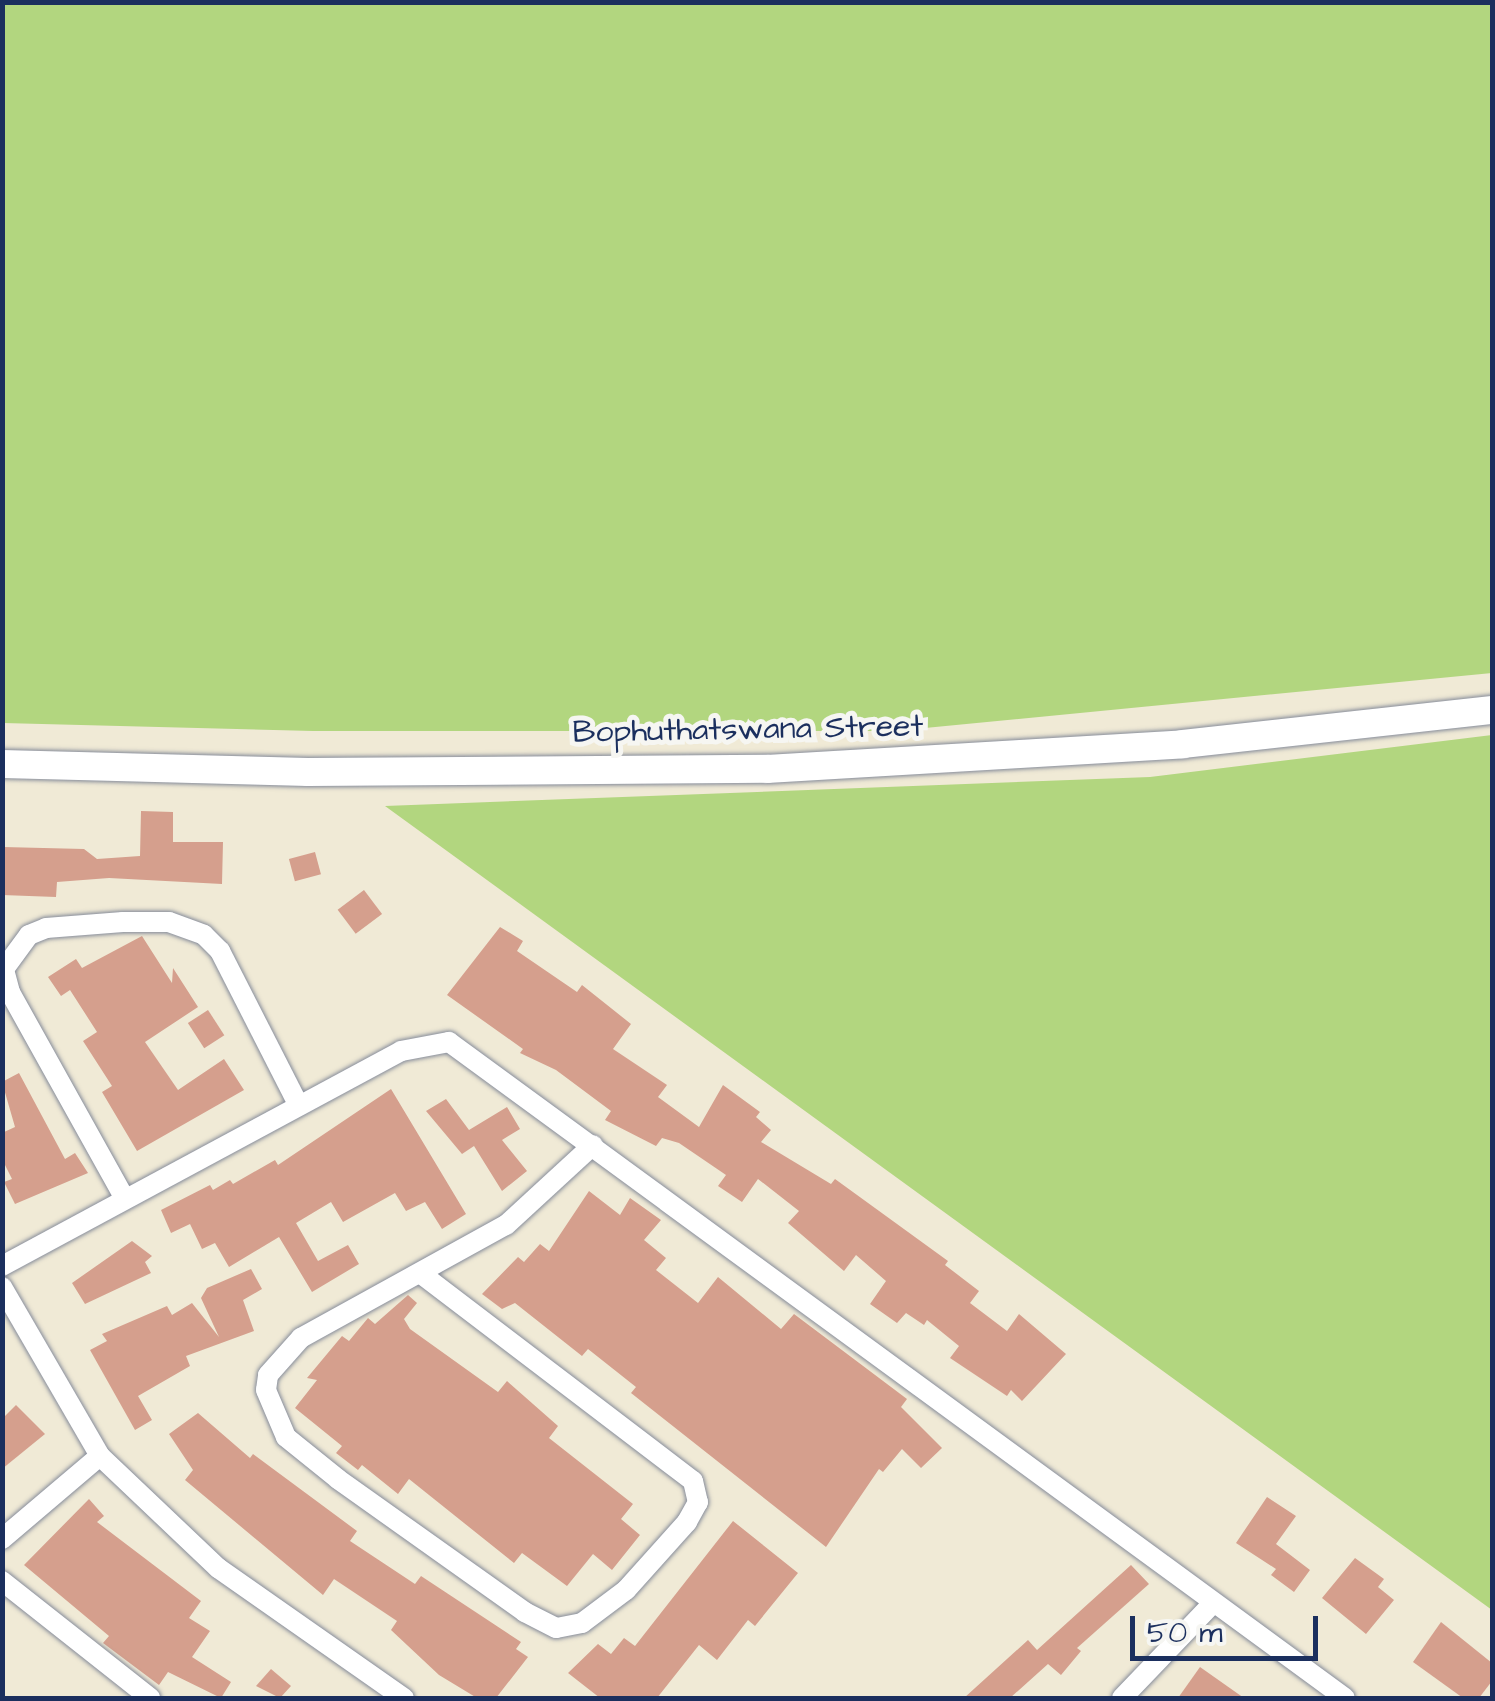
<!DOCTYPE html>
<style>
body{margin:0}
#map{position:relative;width:1495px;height:1701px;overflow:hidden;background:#f0ead6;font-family:"Architects Daughter",sans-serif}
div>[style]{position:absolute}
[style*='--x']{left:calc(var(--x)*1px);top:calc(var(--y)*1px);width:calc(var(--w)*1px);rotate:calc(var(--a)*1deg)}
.green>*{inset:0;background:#b2d67f}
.building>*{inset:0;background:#d59f8d;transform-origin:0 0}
.roads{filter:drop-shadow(0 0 2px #868c9a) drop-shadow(0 0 2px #868c9a)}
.street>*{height:20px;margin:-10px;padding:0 10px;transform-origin:10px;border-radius:10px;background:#fff}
.secondary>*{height:28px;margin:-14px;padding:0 14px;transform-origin:14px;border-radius:14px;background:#fff}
span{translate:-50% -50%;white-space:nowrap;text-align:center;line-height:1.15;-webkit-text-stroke:10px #f6f6f2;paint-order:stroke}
.street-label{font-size:32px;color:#1b2f5e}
.frame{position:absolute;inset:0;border:5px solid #1b2f5e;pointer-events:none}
.scale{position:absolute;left:1130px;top:1616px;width:188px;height:45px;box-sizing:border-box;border:5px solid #1b2f5e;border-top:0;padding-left:12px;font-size:30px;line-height:35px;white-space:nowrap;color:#1b2f5e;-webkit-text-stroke:8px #f6f6f2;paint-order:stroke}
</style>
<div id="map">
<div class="green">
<div style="clip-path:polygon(3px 2px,1492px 3px,1492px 673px,894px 731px,313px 731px,3px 723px)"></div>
<div style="clip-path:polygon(1492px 735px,1492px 1610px,385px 806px,1150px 777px)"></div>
</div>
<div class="building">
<div style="clip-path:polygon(141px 811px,173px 812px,173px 842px,223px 842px,222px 884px,109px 878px,57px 882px,56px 897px,2px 895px,3px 847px,84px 849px,97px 859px,140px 856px)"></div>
<div style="left:315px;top:852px;width:23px;height:27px;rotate:75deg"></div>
<div style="left:364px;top:890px;width:30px;height:33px;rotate:53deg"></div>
<div style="clip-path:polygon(500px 927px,523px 941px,517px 951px,577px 992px,582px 985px,631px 1024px,613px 1049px,667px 1085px,658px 1097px,699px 1127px,723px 1085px,760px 1112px,756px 1117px,771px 1130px,761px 1142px,831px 1184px,835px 1179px,948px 1261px,945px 1265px,979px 1291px,970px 1303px,1007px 1331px,1019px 1314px,1066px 1354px,1022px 1401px,1011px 1390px,1007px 1396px,950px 1358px,959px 1346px,927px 1320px,924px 1325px,906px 1313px,897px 1323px,870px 1304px,886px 1281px,856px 1255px,844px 1271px,788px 1223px,799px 1211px,758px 1179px,742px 1202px,718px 1186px,726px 1175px,679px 1143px,662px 1138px,656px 1146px,605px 1120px,611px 1111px,556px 1070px,520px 1053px,523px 1049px,447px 995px)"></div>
<div style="clip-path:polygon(142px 936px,172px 983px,173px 968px,198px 1007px,145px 1042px,178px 1090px,224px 1059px,244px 1090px,137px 1151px,102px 1092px,112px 1086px,83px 1041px,97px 1032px,70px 990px,61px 996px,48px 977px,76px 959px,82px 968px)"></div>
<div style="left:208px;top:1010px;width:30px;height:24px;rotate:57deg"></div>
<div style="clip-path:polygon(19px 1073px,65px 1159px,75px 1153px,88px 1173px,15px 1204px,4px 1182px,12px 1179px,2px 1159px,2px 1133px,15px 1127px,2px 1082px)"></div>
<div style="clip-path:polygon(391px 1089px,466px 1214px,442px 1229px,425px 1202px,406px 1211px,395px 1193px,343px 1222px,331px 1202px,296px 1223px,318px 1261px,348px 1245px,359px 1264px,312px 1292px,279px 1237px,229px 1267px,215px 1243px,202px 1249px,190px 1224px,171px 1233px,161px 1210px,210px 1185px,213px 1190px,230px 1180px,233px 1184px,275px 1160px,278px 1165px)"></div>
<div style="clip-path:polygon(446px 1099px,469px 1130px,507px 1107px,520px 1129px,502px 1140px,527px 1171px,502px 1191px,474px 1146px,462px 1154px,426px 1111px)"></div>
<div style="clip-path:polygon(589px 1191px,620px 1215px,630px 1198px,661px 1220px,644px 1240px,666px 1258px,656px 1270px,698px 1303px,718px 1277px,781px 1329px,794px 1314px,907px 1399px,901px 1407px,942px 1448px,921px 1468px,902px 1449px,883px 1472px,879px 1469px,826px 1547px,631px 1393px,636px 1387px,588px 1349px,582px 1356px,515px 1303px,502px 1309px,482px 1294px,518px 1257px,524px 1262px,540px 1244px,549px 1251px)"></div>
<div style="clip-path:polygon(132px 1241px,152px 1256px,145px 1262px,151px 1273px,85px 1304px,72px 1283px)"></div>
<div style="clip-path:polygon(251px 1269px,262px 1289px,243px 1300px,254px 1331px,186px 1356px,190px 1366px,138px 1396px,152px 1420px,135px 1430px,90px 1350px,107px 1341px,102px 1334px,167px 1306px,172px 1315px,192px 1303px,219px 1337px,201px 1298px,207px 1288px)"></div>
<div style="clip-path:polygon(408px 1295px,417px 1303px,404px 1319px,410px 1329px,498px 1392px,507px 1381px,558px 1426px,549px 1438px,633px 1504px,621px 1519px,640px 1535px,612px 1570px,593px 1554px,567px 1586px,522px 1553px,514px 1563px,409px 1479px,398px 1494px,362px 1465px,358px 1470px,336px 1453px,342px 1446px,295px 1408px,317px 1380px,307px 1378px,342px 1336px,349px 1341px,368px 1318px,375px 1324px)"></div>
<div style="clip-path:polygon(16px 1405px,45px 1434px,2px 1469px,2px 1419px)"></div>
<div style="clip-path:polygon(198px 1413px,250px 1458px,253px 1454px,357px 1531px,350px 1541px,415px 1584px,421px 1576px,521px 1642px,516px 1649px,528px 1657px,496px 1698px,477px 1698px,439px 1675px,391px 1630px,397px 1621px,334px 1579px,323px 1595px,185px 1480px,193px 1470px,169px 1434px)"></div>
<div style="clip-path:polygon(1267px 1497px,1296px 1516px,1276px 1544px,1310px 1570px,1294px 1592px,1271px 1575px,1276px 1569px,1236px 1543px)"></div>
<div style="clip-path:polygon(89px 1499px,104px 1516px,97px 1522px,201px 1601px,189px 1618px,210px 1631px,192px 1657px,231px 1682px,221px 1698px,168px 1672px,159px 1685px,103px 1643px,109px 1636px,24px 1565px)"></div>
<div style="clip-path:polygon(733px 1521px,798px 1573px,755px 1626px,748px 1620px,717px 1660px,699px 1645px,657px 1698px,600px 1698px,568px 1673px,598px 1644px,611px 1654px,624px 1638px,635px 1646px)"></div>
<div style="clip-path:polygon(1355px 1558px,1384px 1579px,1378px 1587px,1394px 1600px,1366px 1634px,1322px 1598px)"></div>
<div style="clip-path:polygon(1131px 1565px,1149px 1584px,1077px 1648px,1081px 1651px,1061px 1675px,1048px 1664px,1010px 1698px,964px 1698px,1028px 1640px,1037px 1650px)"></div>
<div style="clip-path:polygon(1441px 1622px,1492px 1663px,1492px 1681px,1479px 1698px,1463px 1698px,1413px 1662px)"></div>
<div style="clip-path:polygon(1200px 1667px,1244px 1698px,1178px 1698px)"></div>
<div style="clip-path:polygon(271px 1669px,291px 1686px,280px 1698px,256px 1686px)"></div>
</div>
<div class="roads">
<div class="street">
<div style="--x:125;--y:1199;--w:237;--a:-119.1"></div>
<div style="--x:10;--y:992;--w:24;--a:-105"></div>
<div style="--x:4;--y:969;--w:42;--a:-53.7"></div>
<div style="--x:29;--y:935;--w:18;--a:-22"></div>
<div style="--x:46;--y:928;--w:77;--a:-4.5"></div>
<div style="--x:123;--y:922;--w:46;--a:0"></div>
<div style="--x:169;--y:922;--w:37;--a:20"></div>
<div style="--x:204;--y:935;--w:23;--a:45"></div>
<div style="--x:220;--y:951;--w:172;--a:63"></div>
<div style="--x:2;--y:1266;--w:453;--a:-28.3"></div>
<div style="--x:401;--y:1051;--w:49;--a:-10.6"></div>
<div style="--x:449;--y:1042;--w:1110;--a:36.21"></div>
<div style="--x:420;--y:1273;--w:343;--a:37.3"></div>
<div style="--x:693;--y:1481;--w:22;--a:77"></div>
<div style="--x:698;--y:1502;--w:23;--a:119"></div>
<div style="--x:687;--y:1522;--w:91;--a:131.9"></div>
<div style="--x:626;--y:1590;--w:55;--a:143.1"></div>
<div style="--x:582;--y:1623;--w:26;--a:169"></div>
<div style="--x:556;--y:1628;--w:35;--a:-153"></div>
<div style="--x:525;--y:1612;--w:229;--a:-144.6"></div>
<div style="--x:338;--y:1479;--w:67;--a:-141.1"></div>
<div style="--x:286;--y:1437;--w:51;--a:-113.1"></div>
<div style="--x:266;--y:1390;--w:15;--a:-82"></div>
<div style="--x:268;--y:1375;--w:50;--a:-48.3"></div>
<div style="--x:301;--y:1338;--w:234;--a:-28.9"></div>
<div style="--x:506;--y:1225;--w:118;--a:-42.6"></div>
<div style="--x:2;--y:1287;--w:195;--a:59.9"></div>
<div style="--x:100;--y:1456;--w:163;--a:43.5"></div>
<div style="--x:218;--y:1568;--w:227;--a:35"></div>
<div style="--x:2;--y:1539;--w:128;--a:-40.3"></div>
<div style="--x:2;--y:1581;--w:189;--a:38.3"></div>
<div style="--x:1122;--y:1698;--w:130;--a:-46.2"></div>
</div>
<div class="secondary">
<div style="--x:2;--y:764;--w:306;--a:1.5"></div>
<div style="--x:308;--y:772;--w:460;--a:-0.4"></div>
<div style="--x:768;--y:769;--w:416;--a:-3.4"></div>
<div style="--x:1183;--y:744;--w:311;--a:-6.3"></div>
</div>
</div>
<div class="street-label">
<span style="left:748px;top:730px;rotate:-1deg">Bophuthatswana Street</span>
</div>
<div class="frame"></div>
<div class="scale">50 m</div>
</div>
